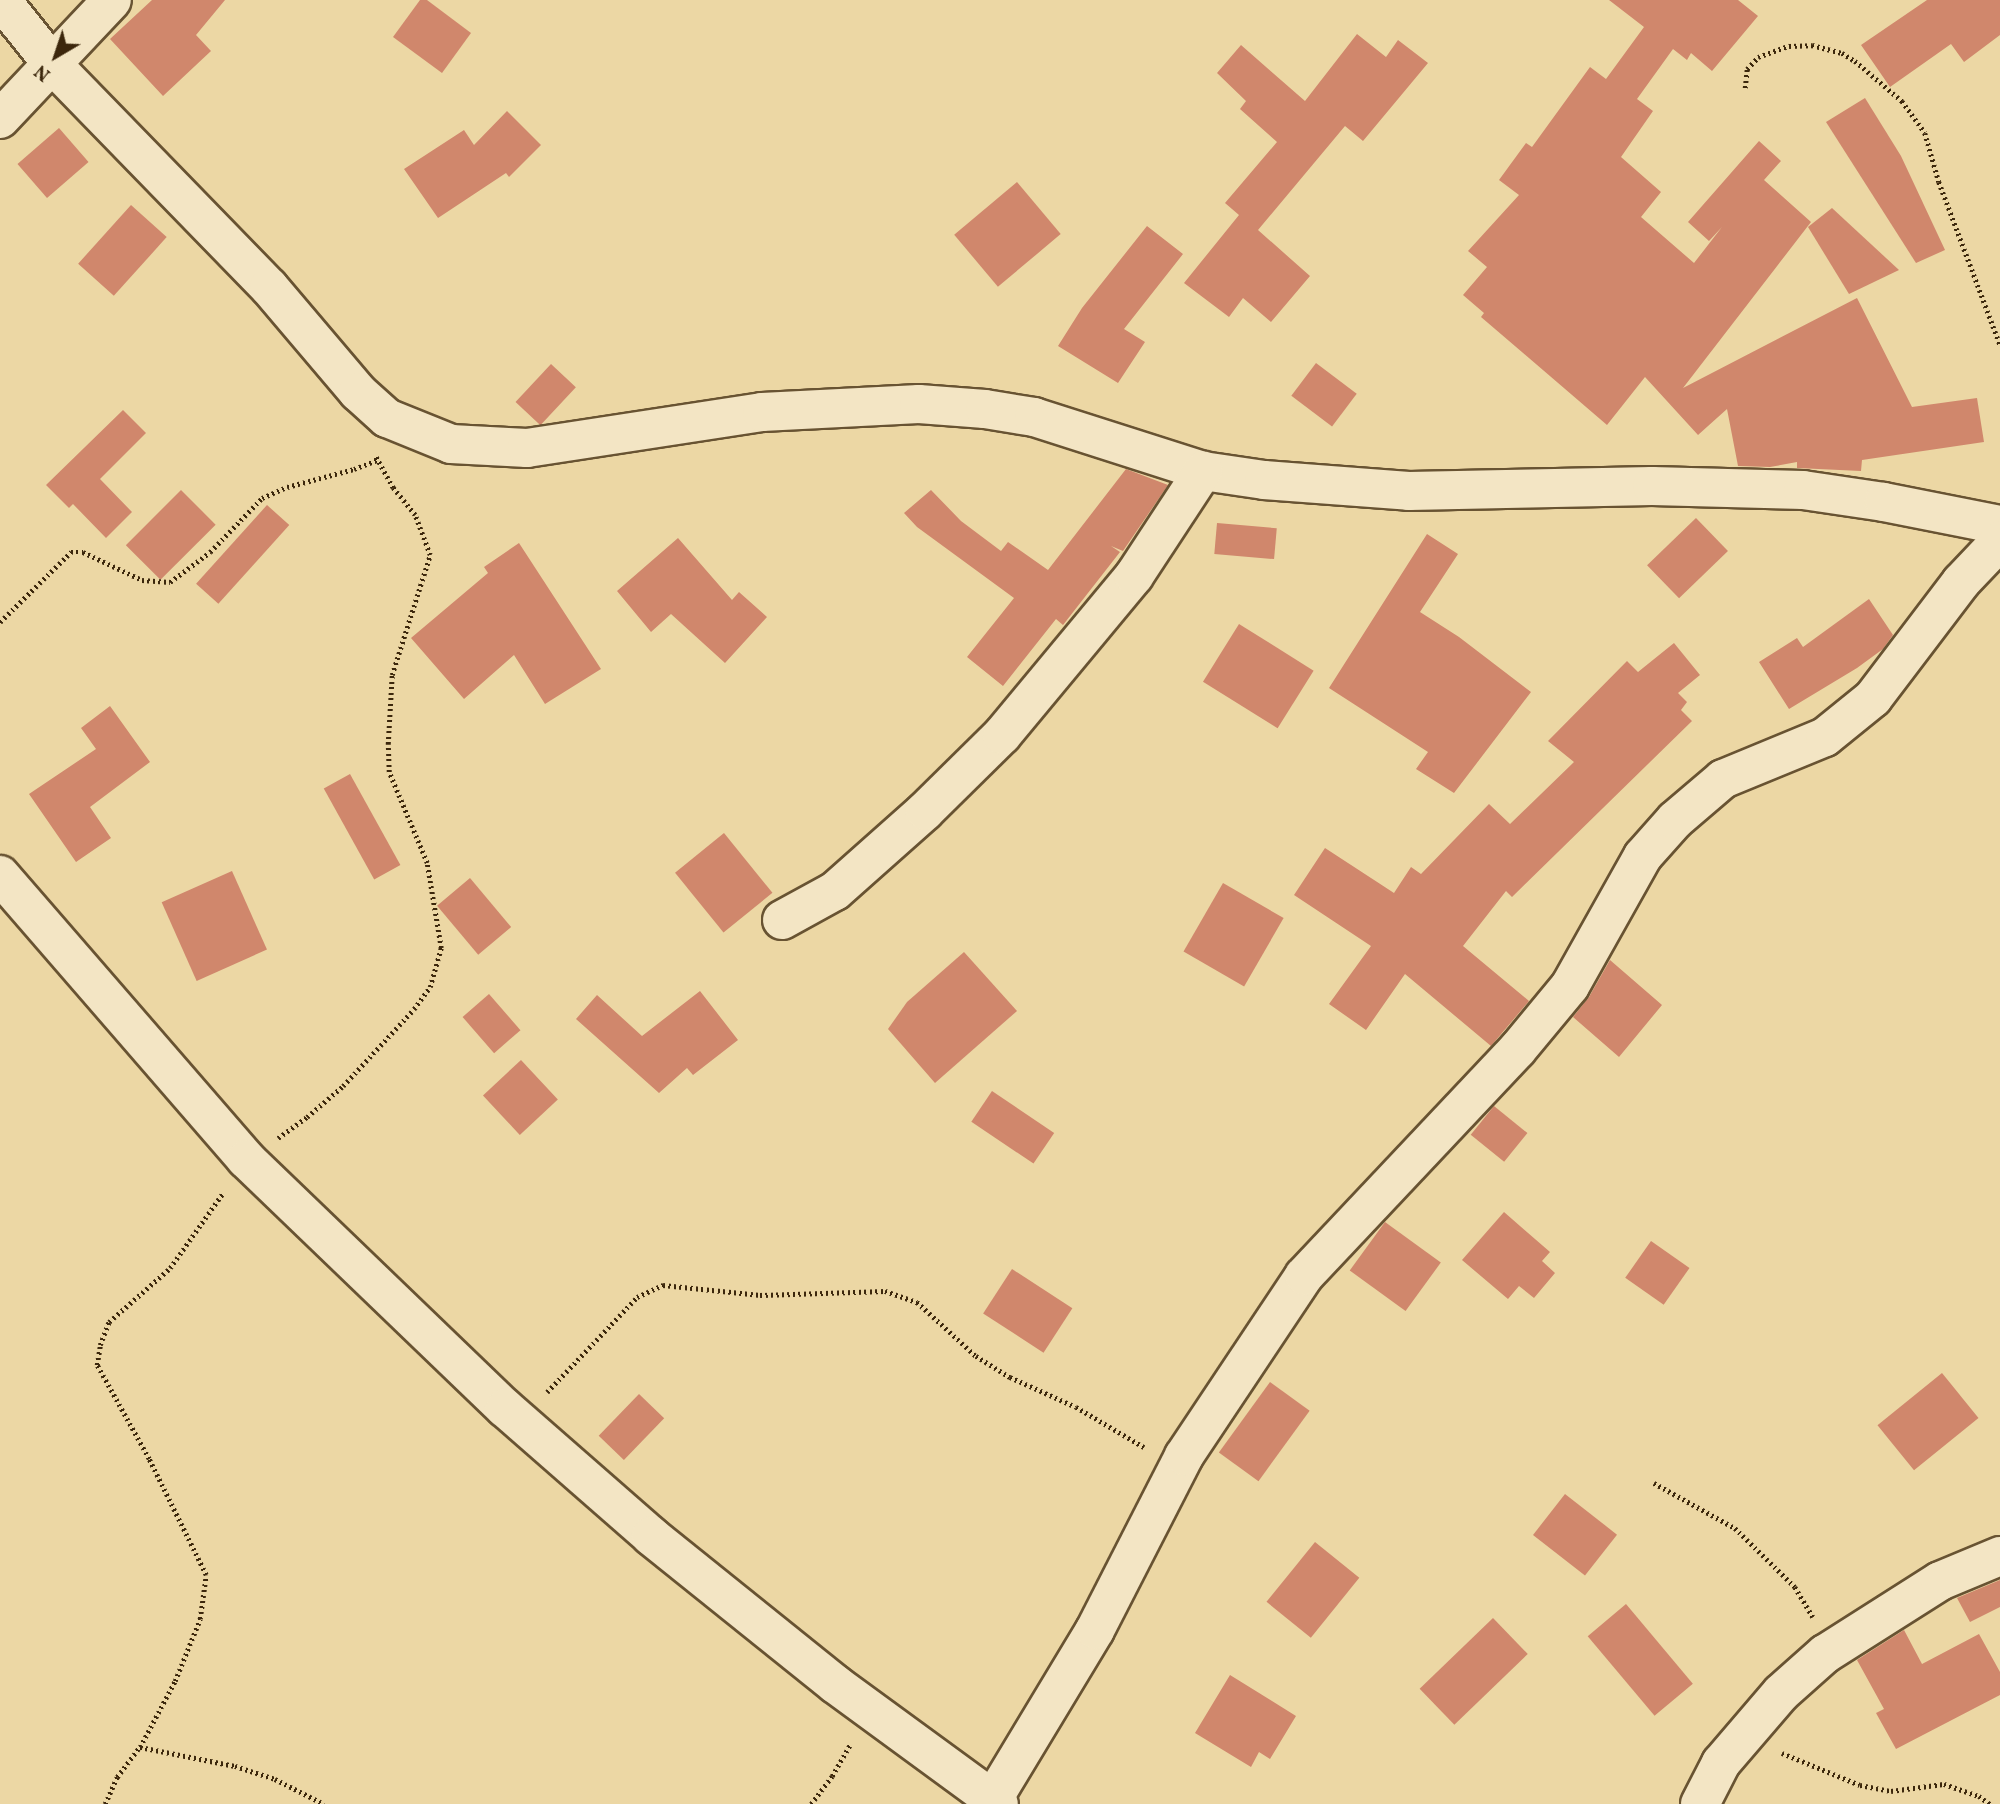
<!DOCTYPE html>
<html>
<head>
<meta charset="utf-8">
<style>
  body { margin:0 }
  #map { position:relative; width:2000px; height:1804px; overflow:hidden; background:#ecd7a4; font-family:Vollkorn,serif }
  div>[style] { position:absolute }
  .building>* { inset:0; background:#d0876c; transform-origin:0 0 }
  .path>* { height:4.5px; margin-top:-2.25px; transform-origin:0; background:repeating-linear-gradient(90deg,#3c270c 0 2px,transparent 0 5.5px) }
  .roads { filter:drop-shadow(2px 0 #685332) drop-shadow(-2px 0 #685332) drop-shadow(0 2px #685332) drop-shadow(0 -2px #685332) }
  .minor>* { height:38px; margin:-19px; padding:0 19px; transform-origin:19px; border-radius:19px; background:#f3e5c4 }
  span { translate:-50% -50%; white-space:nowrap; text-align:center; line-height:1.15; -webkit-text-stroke:6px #f3e5c4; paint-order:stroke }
  .north { position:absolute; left:21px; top:21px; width:70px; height:70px; -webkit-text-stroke:5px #f3e5c4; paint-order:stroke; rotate:219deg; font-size:19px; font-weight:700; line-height:28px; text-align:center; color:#3c270c }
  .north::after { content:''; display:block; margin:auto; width:24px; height:32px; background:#3c270c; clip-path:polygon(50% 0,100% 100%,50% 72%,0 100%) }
</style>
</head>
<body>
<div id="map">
  <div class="building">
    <div style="clip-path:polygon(152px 0,225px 0,196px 35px,211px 51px,163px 96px,110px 39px)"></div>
    <div style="clip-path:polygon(420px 0,427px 0,471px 33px,442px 73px,393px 37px)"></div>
    <div style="clip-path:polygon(1609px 0,1738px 0,1758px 16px,1712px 71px,1691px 53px,1687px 60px,1673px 49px,1637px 99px,1653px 111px,1621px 157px,1661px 192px,1641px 217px,1694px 263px,1722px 227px,1709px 241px,1688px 222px,1759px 141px,1781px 161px,1764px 180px,1811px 222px,1683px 388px,1857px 298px,1912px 407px,1977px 398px,1984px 442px,1862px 460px,1861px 471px,1797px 468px,1797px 462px,1770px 467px,1738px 466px,1727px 409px,1698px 435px,1645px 377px,1607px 425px,1481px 317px,1484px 313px,1463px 295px,1487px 267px,1468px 251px,1519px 195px,1499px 180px,1526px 143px,1532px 147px,1590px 67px,1606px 79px,1644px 27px)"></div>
    <div style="clip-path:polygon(1927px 0,2000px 0,2000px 35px,1964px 62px,1951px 44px,1890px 87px,1861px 45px)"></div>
    <div style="clip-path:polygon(1357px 34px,1386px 57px,1398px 40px,1428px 63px,1363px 141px,1345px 126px,1258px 230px,1310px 276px,1271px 322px,1243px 298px,1229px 317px,1184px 283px,1239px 215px,1225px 203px,1277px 142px,1240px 109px,1246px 101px,1217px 73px,1241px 45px,1305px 101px)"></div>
    <div style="clip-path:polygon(1865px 98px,1901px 156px,1945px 250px,1916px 263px,1826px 122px)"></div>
    <div style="clip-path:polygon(507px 111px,541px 145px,509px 177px,506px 173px,438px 218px,404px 169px,464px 130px,474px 145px)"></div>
    <div style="left:59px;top:128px;width:45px;height:55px;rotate:49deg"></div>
    <div style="left:1017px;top:182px;width:68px;height:82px;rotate:50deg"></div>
    <div style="left:131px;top:205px;width:48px;height:79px;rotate:42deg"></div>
    <div style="clip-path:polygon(1832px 208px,1899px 270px,1849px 294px,1808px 227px)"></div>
    <div style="clip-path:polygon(1147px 226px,1183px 254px,1124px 329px,1145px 342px,1118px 383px,1058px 346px,1082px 308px)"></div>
    <div style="left:1316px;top:363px;width:51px;height:41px;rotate:37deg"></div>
    <div style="left:551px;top:364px;width:34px;height:52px;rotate:43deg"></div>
    <div style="clip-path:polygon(123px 410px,146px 433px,100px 479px,132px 512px,106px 538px,73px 504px,69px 508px,46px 485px)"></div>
    <div style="clip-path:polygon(1126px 469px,1168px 485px,1123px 551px,1111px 546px,1120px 552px,1063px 625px,1056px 619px,1003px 686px,967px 657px,1014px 598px,917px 527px,904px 513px,931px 490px,961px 521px,1001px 551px,1008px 542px,1048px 570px)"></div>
    <div style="left:181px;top:490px;width:49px;height:78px;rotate:45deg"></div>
    <div style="left:267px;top:505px;width:30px;height:106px;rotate:42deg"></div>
    <div style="left:1696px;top:518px;width:46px;height:68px;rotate:46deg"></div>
    <div style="left:1217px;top:523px;width:60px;height:31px;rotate:5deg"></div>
    <div style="clip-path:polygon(1427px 534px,1458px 554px,1420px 612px,1459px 637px,1531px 692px,1454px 793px,1416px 769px,1428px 752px,1329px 688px)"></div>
    <div style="clip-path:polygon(678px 538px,732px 600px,739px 592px,767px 617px,725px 663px,671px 614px,651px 632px,617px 591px)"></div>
    <div style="clip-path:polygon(519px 543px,601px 669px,545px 704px,514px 655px,464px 699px,411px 638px,488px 573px,484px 567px)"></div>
    <div style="clip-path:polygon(1869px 599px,1893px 635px,1883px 649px,1857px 668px,1789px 709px,1759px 662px,1797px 638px,1803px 647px)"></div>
    <div style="left:1239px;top:624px;width:88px;height:68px;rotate:32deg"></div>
    <div style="clip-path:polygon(1674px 643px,1700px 675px,1678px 693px,1687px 702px,1681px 710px,1692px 721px,1512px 897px,1506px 891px,1463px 946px,1529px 1001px,1491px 1046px,1405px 974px,1366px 1030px,1329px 1004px,1371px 946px,1294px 895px,1325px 848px,1394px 893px,1411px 867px,1421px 874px,1489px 804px,1510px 824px,1574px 762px,1548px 741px,1627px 661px,1638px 672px)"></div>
    <div style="clip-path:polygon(110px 706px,150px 762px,90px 807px,111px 838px,76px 862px,29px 794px,96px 749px,81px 728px)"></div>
    <div style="left:350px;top:774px;width:104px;height:30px;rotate:61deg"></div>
    <div style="left:724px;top:833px;width:77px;height:63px;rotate:51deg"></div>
    <div style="left:232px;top:871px;width:86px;height:77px;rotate:66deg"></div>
    <div style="left:470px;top:878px;width:64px;height:43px;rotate:50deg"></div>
    <div style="left:1223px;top:883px;width:70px;height:79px;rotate:30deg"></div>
    <div style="clip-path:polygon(964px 952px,1017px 1011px,935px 1083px,888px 1029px,907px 1002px)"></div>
    <div style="clip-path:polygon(1610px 960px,1662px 1005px,1619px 1057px,1573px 1017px,1589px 997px)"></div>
    <div style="clip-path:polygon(700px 991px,738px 1040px,693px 1075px,687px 1068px,659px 1093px,576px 1019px,597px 995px,642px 1036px)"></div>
    <div style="left:489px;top:994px;width:48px;height:35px;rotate:49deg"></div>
    <div style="left:521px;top:1060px;width:54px;height:52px;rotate:47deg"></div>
    <div style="left:992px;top:1091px;width:75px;height:37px;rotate:34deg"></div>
    <div style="left:1494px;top:1106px;width:43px;height:37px;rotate:39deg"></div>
    <div style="clip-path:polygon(1504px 1212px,1550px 1252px,1542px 1261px,1555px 1273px,1534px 1298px,1519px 1286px,1508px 1299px,1462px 1260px)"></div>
    <div style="left:1385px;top:1222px;width:69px;height:60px;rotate:36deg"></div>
    <div style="left:1651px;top:1241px;width:47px;height:45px;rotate:35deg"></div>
    <div style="left:1012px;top:1269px;width:72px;height:53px;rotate:33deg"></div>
    <div style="left:1942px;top:1373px;width:58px;height:83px;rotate:51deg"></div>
    <div style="left:1270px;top:1382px;width:49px;height:87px;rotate:36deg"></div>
    <div style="left:639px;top:1394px;width:35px;height:58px;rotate:44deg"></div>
    <div style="left:1565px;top:1494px;width:66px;height:52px;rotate:38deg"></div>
    <div style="left:1315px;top:1542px;width:57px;height:77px;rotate:39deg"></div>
    <div style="clip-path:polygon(2000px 1580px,2000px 1607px,1970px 1622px,1957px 1598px)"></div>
    <div style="left:1626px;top:1604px;width:104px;height:50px;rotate:50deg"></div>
    <div style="left:1493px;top:1618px;width:50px;height:102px;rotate:46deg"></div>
    <div style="clip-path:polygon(1904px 1630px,1922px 1664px,1979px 1634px,2000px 1672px,2000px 1695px,1896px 1749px,1876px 1713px,1884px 1709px,1857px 1660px)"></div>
    <div style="clip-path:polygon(1230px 1675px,1296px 1716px,1270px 1759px,1259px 1752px,1251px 1767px,1195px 1733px)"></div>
  </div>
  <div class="path">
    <div style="left:1745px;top:88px;width:19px;rotate:-84deg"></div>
    <div style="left:1747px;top:69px;width:16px;rotate:-47deg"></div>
    <div style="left:1758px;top:57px;width:33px;rotate:-20deg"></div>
    <div style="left:1789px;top:46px;width:23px;rotate:-2deg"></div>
    <div style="left:1812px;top:45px;width:31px;rotate:15deg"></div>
    <div style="left:1842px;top:53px;width:15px;rotate:32deg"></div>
    <div style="left:1855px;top:61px;width:62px;rotate:40.4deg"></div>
    <div style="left:1902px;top:101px;width:39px;rotate:54deg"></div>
    <div style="left:1925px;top:133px;width:51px;rotate:74.1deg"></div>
    <div style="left:1939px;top:182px;width:173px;rotate:69.4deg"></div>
    <div style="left:0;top:622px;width:100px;rotate:-44.6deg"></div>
    <div style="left:71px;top:552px;width:12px"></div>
    <div style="left:83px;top:552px;width:65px;rotate:25.4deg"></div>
    <div style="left:142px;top:580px;width:28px;rotate:4deg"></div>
    <div style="left:170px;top:582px;width:50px;rotate:-36.9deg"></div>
    <div style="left:210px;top:552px;width:75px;rotate:-46.1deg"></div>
    <div style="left:262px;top:498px;width:27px;rotate:-24deg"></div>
    <div style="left:287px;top:487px;width:69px;rotate:-15deg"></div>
    <div style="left:354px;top:469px;width:25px;rotate:-21deg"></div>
    <div style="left:278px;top:1138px;width:36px;rotate:-36deg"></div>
    <div style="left:307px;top:1117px;width:48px;rotate:-40.7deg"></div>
    <div style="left:343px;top:1086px;width:105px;rotate:-47.3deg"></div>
    <div style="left:414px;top:1009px;width:27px;rotate:-54deg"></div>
    <div style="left:430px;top:987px;width:41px;rotate:-74.2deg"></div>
    <div style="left:441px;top:948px;width:86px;rotate:-99.4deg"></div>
    <div style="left:427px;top:863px;width:99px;rotate:-112.7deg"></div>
    <div style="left:389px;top:772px;width:28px;rotate:-92deg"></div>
    <div style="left:388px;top:744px;width:69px;rotate:-86.7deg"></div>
    <div style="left:392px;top:675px;width:126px;rotate:-72.4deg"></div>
    <div style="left:430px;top:555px;width:43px;rotate:-110.6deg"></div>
    <div style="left:415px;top:515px;width:35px;rotate:-129deg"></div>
    <div style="left:393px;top:488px;width:37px;rotate:-119deg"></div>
    <div style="left:547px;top:1392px;width:131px;rotate:-46.5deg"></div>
    <div style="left:637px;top:1297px;width:29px;rotate:-25deg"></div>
    <div style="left:663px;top:1285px;width:98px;rotate:5.9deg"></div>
    <div style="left:760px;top:1295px;width:125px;rotate:-1.8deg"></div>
    <div style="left:885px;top:1291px;width:34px;rotate:19deg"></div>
    <div style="left:917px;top:1302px;width:80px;rotate:42.5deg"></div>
    <div style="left:976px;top:1356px;width:40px;rotate:32deg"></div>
    <div style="left:1010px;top:1377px;width:72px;rotate:24.4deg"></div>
    <div style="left:1076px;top:1407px;width:79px;rotate:30.5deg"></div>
    <div style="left:1654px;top:1483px;width:93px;rotate:29.1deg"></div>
    <div style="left:1735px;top:1528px;width:84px;rotate:44.5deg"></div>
    <div style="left:1795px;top:1587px;width:35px;rotate:59deg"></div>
    <div style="left:140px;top:1747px;width:97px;rotate:11.3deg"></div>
    <div style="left:235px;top:1766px;width:42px;rotate:18deg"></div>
    <div style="left:275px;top:1779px;width:55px;rotate:27deg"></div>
    <div style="left:1782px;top:1753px;width:84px;rotate:22.3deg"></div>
    <div style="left:1860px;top:1785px;width:32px;rotate:11deg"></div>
    <div style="left:1891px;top:1791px;width:53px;rotate:-7.5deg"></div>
    <div style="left:1944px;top:1784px;width:37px;rotate:19deg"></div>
    <div style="left:1979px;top:1796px;width:14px;rotate:36deg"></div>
    <div style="left:105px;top:1804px;width:30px;rotate:-66deg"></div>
    <div style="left:117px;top:1777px;width:38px;rotate:-53deg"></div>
    <div style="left:140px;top:1747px;width:75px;rotate:-62.1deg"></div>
    <div style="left:175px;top:1681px;width:67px;rotate:-68deg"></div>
    <div style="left:200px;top:1619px;width:44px;rotate:-82.2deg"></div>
    <div style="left:206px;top:1575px;width:129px;rotate:-116.2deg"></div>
    <div style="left:149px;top:1459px;width:107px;rotate:-119deg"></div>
    <div style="left:97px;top:1365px;width:20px;rotate:-81deg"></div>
    <div style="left:100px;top:1345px;width:25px;rotate:-69deg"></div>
    <div style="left:109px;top:1322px;width:81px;rotate:-41.5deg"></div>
    <div style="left:170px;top:1268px;width:92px;rotate:-54.8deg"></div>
    <div style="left:811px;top:1804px;width:35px;rotate:-53deg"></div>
    <div style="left:832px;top:1776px;width:38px;rotate:-60deg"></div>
  </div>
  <div class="roads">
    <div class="minor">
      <div style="left:1px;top:0;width:83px;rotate:51.3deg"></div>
      <div style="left:53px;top:65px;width:310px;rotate:45.8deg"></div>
      <div style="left:269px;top:287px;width:138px;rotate:49.7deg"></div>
      <div style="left:358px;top:392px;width:39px;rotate:42deg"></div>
      <div style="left:387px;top:418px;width:69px;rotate:22.1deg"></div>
      <div style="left:451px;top:444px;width:76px;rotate:3deg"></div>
      <div style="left:527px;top:448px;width:238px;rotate:-8.7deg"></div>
      <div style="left:762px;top:412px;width:157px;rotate:-2.9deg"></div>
      <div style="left:919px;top:404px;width:66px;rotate:4.3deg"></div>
      <div style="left:985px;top:409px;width:50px;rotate:9.3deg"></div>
      <div style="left:1034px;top:417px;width:177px;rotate:17.7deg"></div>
      <div style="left:1203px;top:471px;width:62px;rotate:8.4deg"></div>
      <div style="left:1264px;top:480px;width:145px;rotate:4.3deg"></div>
      <div style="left:1409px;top:491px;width:243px;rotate:-1.2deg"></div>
      <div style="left:1652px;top:486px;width:151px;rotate:1.5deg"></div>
      <div style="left:1803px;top:490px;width:82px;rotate:8.4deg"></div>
      <div style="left:1884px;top:502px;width:118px;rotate:11.2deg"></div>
      <div style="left:0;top:119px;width:163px;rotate:-46.7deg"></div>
      <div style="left:0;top:875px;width:376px;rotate:49.1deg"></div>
      <div style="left:246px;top:1159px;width:359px;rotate:43.9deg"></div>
      <div style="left:505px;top:1408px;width:194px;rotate:41.2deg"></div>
      <div style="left:651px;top:1536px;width:236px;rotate:38.8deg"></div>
      <div style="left:835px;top:1684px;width:203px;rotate:36.2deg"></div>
      <div style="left:782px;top:920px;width:60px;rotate:-28.7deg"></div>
      <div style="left:835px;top:891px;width:120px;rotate:-41.6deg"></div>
      <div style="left:925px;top:811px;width:108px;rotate:-44.6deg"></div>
      <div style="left:1002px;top:735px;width:207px;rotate:-50.3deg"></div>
      <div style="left:1134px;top:576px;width:126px;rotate:-56.7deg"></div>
      <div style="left:993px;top:1799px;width:197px;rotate:-58.9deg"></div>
      <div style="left:1095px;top:1630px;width:195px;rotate:-62.9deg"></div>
      <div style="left:1184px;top:1456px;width:216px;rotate:-56.3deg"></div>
      <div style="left:1304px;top:1276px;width:311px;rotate:-46.7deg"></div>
      <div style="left:1517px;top:1050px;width:83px;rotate:-50.4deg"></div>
      <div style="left:1570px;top:986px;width:149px;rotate:-60.7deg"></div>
      <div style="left:1643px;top:856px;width:48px;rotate:-48.4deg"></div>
      <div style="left:1675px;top:820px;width:63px;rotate:-40.5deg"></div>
      <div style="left:1723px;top:779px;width:110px;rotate:-22.4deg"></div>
      <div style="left:1825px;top:737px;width:62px;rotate:-39.1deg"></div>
      <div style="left:1873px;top:698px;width:146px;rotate:-52.8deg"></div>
      <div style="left:1961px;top:582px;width:57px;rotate:-46.4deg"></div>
      <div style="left:1700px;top:1804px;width:46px;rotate:-62.9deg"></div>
      <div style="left:1721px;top:1763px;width:92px;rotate:-49.4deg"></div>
      <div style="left:1781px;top:1693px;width:59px;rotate:-41.6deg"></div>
      <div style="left:1825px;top:1654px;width:136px;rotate:-32.4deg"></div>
      <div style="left:1940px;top:1581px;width:65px;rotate:-22.6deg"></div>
    </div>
  </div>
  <div class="north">N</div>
</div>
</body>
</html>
